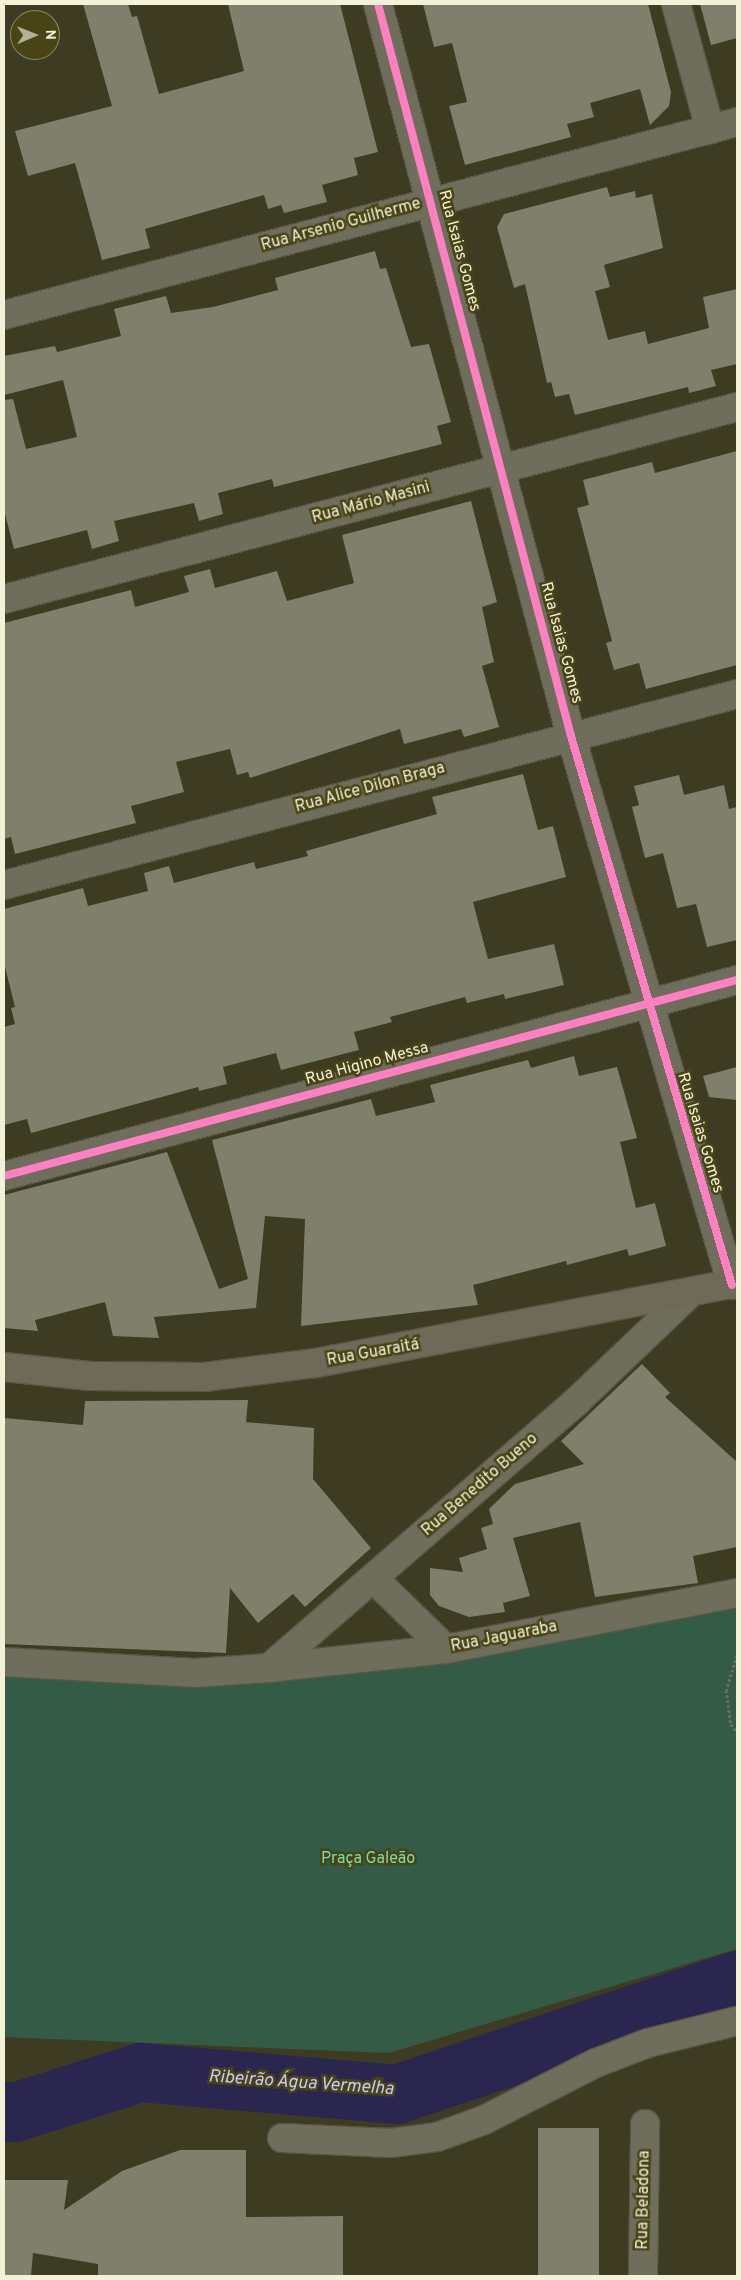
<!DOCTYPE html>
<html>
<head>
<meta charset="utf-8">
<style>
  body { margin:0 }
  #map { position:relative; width:741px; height:2280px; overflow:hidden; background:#3d3b22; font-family:Overpass,sans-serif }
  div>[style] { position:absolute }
  .green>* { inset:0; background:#335b45 }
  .river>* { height:59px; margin:-29.5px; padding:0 29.5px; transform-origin:29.5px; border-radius:29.5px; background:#2a2650 }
  .building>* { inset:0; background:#7e806c; transform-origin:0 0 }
  .path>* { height:3px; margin-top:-1.5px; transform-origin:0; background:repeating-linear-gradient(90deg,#6f6d5c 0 2.5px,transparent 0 5px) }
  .roads { filter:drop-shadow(1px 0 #595744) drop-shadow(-1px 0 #595744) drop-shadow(0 1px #595744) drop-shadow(0 -1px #595744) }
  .street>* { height:28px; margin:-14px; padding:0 14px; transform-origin:14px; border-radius:14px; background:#6f6d5b }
  .secondary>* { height:28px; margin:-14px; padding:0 14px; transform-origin:14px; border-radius:14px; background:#6f6a58 }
  .cycleway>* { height:8px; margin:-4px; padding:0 4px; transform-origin:4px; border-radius:4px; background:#ff80c0 }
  span { translate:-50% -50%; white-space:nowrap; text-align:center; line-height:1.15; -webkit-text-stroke:5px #494416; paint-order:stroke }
  .street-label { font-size:16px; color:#f3f1d8 }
  .park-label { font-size:16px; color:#77ddb1 }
  .water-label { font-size:18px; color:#c8c9fb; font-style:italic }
  .frame { position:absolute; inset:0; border:5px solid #f3f1d8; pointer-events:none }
  .north { position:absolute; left:10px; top:10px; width:50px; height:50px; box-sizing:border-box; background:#494416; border:1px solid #8d8964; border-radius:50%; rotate:89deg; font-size:14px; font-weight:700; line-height:20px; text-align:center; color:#f3f1d8 }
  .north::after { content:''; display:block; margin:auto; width:18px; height:22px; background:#b3b198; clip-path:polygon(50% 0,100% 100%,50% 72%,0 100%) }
</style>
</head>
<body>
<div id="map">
  <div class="green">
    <div style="clip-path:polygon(737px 1604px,737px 1949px,389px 2053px,4px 2037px,4px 1671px,250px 1684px)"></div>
  </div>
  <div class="river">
    <div style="left:4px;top:2111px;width:10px;rotate:6deg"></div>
    <div style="left:14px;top:2112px;width:132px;rotate:-17.6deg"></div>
    <div style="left:140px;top:2072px;width:257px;rotate:4.9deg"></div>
    <div style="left:396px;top:2094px;width:360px;rotate:-18.5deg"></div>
  </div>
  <div class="building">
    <div style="clip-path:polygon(83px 4px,128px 4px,132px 17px,137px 16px,159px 94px,244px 71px,228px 4px,340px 4px,378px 152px,354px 158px,358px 175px,322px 185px,327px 202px,284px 213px,281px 205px,268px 209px,264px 195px,145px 229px,150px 248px,102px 260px,75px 163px,28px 176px,15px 131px,112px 106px)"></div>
    <div style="clip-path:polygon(423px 4px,648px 4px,671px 92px,669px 106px,650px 125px,640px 89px,590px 103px,594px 117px,567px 124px,571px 137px,465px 165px,449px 106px,467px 102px,452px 43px,434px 47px)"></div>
    <div style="clip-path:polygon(700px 4px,737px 4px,737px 38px,711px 45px)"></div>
    <div style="clip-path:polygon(607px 187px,610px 197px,635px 191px,636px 198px,652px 194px,663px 248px,604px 265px,610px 287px,595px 291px,608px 340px,645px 331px,648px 344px,709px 328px,703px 297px,737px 289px,737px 364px,711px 370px,716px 386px,689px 393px,688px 387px,575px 415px,569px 394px,555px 397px,551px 382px,547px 383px,525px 284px,514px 288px,497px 227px,504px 214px)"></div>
    <div style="clip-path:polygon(375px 251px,380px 269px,386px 268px,411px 347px,429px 344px,451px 422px,437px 426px,442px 444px,274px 487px,272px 479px,218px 493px,223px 514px,199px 521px,194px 503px,114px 521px,119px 541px,92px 549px,87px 530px,14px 549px,4px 510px,4px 400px,13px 399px,26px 449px,77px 437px,63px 380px,4px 395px,4px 356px,55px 346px,57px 352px,121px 336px,114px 309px,166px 296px,171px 313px,213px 307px,278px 290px,275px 278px)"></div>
    <div style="clip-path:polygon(737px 451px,737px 665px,646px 689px,639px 663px,614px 670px,606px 643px,612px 641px,577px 508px,589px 505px,583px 480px,652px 462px,655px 473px)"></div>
    <div style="clip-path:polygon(471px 501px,497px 602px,482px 607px,494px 662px,482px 666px,499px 727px,464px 737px,461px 729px,404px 744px,400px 729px,250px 778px,248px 772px,237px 775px,230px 749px,176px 762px,184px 792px,131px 806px,136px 823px,15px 854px,11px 837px,4px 839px,4px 623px,131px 590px,135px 607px,189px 592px,184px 576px,210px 569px,215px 588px,277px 571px,287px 601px,354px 583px,342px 535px)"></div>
    <div style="clip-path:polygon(523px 774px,538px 830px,553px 826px,566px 877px,473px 902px,488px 959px,554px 944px,564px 985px,505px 999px,504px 994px,467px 1003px,465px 997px,390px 1017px,392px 1022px,354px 1032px,359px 1050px,281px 1070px,276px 1053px,223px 1067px,227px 1084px,199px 1091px,198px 1087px,31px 1133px,27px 1119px,4px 1125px,4px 1027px,15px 1024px,11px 1008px,15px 1007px,4px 963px,4px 909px,83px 888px,88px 906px,148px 891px,144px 873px,169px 866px,174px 883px,254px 862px,256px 869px,308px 856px,306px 851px,437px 814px,432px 797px)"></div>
    <div style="clip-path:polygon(679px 775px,684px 795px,724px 785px,729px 809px,737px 807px,737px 940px,707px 947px,696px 904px,677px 908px,663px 853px,645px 858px,632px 807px,639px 805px,634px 786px)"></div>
    <div style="clip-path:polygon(574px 1056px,579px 1076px,617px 1067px,637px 1138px,620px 1142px,636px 1208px,655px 1203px,666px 1246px,629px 1256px,627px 1249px,567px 1265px,566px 1261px,473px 1285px,478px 1305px,301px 1326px,305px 1219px,265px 1216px,256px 1308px,154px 1317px,159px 1338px,113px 1336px,105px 1302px,35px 1320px,38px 1331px,4px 1328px,4px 1195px,167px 1152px,219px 1289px,248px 1279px,212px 1140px,371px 1099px,376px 1116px,435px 1102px,430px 1085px,528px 1060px,531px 1068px)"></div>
    <div style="clip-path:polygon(737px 1067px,737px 1100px,709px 1097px,703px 1076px)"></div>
    <div style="clip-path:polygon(642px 1364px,670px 1393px,665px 1397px,737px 1462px,737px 1547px,693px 1556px,698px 1583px,595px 1597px,580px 1522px,513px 1538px,530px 1596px,503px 1603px,505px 1612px,469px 1617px,439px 1606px,430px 1595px,430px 1568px,463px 1572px,459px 1558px,487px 1549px,481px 1528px,493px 1524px,489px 1509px,515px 1484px,584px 1464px,561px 1441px)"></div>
    <div style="clip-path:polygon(248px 1400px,246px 1422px,314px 1428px,313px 1479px,371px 1548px,305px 1607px,293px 1594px,258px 1623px,230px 1588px,226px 1653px,4px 1644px,4px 1418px,83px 1425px,85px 1401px)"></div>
    <div style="left:599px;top:2128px;width:148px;height:61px;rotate:90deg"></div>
    <div style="clip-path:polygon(180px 2150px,246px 2150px,246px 2217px,343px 2216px,343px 2276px,98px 2276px,98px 2264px,33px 2253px,31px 2276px,4px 2276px,4px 2180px,68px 2180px,64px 2210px,122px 2171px)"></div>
  </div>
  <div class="path">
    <div style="left:737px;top:1655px;width:37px;rotate:107deg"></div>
    <div style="left:726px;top:1690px;width:34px;rotate:82deg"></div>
    <div style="left:731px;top:1724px;width:11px;rotate:56deg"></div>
  </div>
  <div class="roads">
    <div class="street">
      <div style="left:378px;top:4px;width:757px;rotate:75.23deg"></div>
      <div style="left:571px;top:736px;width:572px;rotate:73.66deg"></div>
      <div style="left:676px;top:4px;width:130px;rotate:74.8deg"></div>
      <div style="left:4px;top:315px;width:758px;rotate:-14.75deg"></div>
      <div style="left:4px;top:599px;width:758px;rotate:-14.68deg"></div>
      <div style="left:4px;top:885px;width:757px;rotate:-14.6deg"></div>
      <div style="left:4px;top:1176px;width:759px;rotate:-14.97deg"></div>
      <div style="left:374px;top:1579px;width:100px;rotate:44.2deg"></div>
      <div style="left:4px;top:1662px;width:191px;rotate:3.3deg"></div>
      <div style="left:195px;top:1673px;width:74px;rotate:-3.9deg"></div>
      <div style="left:269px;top:1668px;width:178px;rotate:-6.1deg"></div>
      <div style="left:446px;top:1649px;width:296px;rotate:-10.9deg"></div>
      <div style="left:269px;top:1668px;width:408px;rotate:-40.9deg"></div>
      <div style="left:577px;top:1401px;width:152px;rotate:-43.7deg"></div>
      <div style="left:282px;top:2138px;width:109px;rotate:2.6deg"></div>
      <div style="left:391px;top:2143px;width:46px;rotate:-7.4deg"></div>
      <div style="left:437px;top:2137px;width:50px;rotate:-19.9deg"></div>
      <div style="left:484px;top:2120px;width:126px;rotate:-27deg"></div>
      <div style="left:596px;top:2063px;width:56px;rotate:-21deg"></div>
      <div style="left:648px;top:2043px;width:92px;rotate:-13.9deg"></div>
      <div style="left:643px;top:2276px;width:152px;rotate:-89.2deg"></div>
    </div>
    <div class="secondary">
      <div style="left:4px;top:1367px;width:86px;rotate:6deg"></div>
      <div style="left:90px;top:1376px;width:115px;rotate:0.5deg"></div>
      <div style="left:205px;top:1377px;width:112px;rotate:-7.2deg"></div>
      <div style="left:316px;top:1363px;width:429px;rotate:-10.8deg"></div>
    </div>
  </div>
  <div class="cycleway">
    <div style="left:378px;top:4px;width:757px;rotate:75.23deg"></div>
    <div style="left:571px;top:736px;width:572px;rotate:73.66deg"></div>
    <div style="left:4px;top:1176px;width:759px;rotate:-14.97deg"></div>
  </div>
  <div class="street-label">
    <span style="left:341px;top:225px;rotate:-15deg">Rua Arsenio Guilherme</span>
    <span style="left:459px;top:251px;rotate:75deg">Rua Isaias Gomes</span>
    <span style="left:371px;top:503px;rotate:-15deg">Rua Mário Masini</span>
    <span style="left:561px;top:643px;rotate:75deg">Rua Isaias Gomes</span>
    <span style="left:370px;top:788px;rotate:-15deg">Rua Alice Dilon Braga</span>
    <span style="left:367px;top:1064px;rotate:-15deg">Rua Higino Messa</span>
    <span style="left:700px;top:1133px;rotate:73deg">Rua Isaias Gomes</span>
    <span style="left:373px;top:1353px;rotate:-10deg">Rua Guaraitá</span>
    <span style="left:480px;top:1485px;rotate:-41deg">Rua Benedito Bueno</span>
    <span style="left:504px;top:1637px;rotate:-11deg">Rua Jaguaraba</span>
    <span style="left:644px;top:2200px;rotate:-89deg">Rua Beladona</span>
  </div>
  <div class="park-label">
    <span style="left:368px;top:1859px">Praça Galeão</span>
  </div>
  <div class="water-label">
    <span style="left:301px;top:2084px;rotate:4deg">Ribeirão Água Vermelha</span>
  </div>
  <div class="frame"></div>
  <div class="north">N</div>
</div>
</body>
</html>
